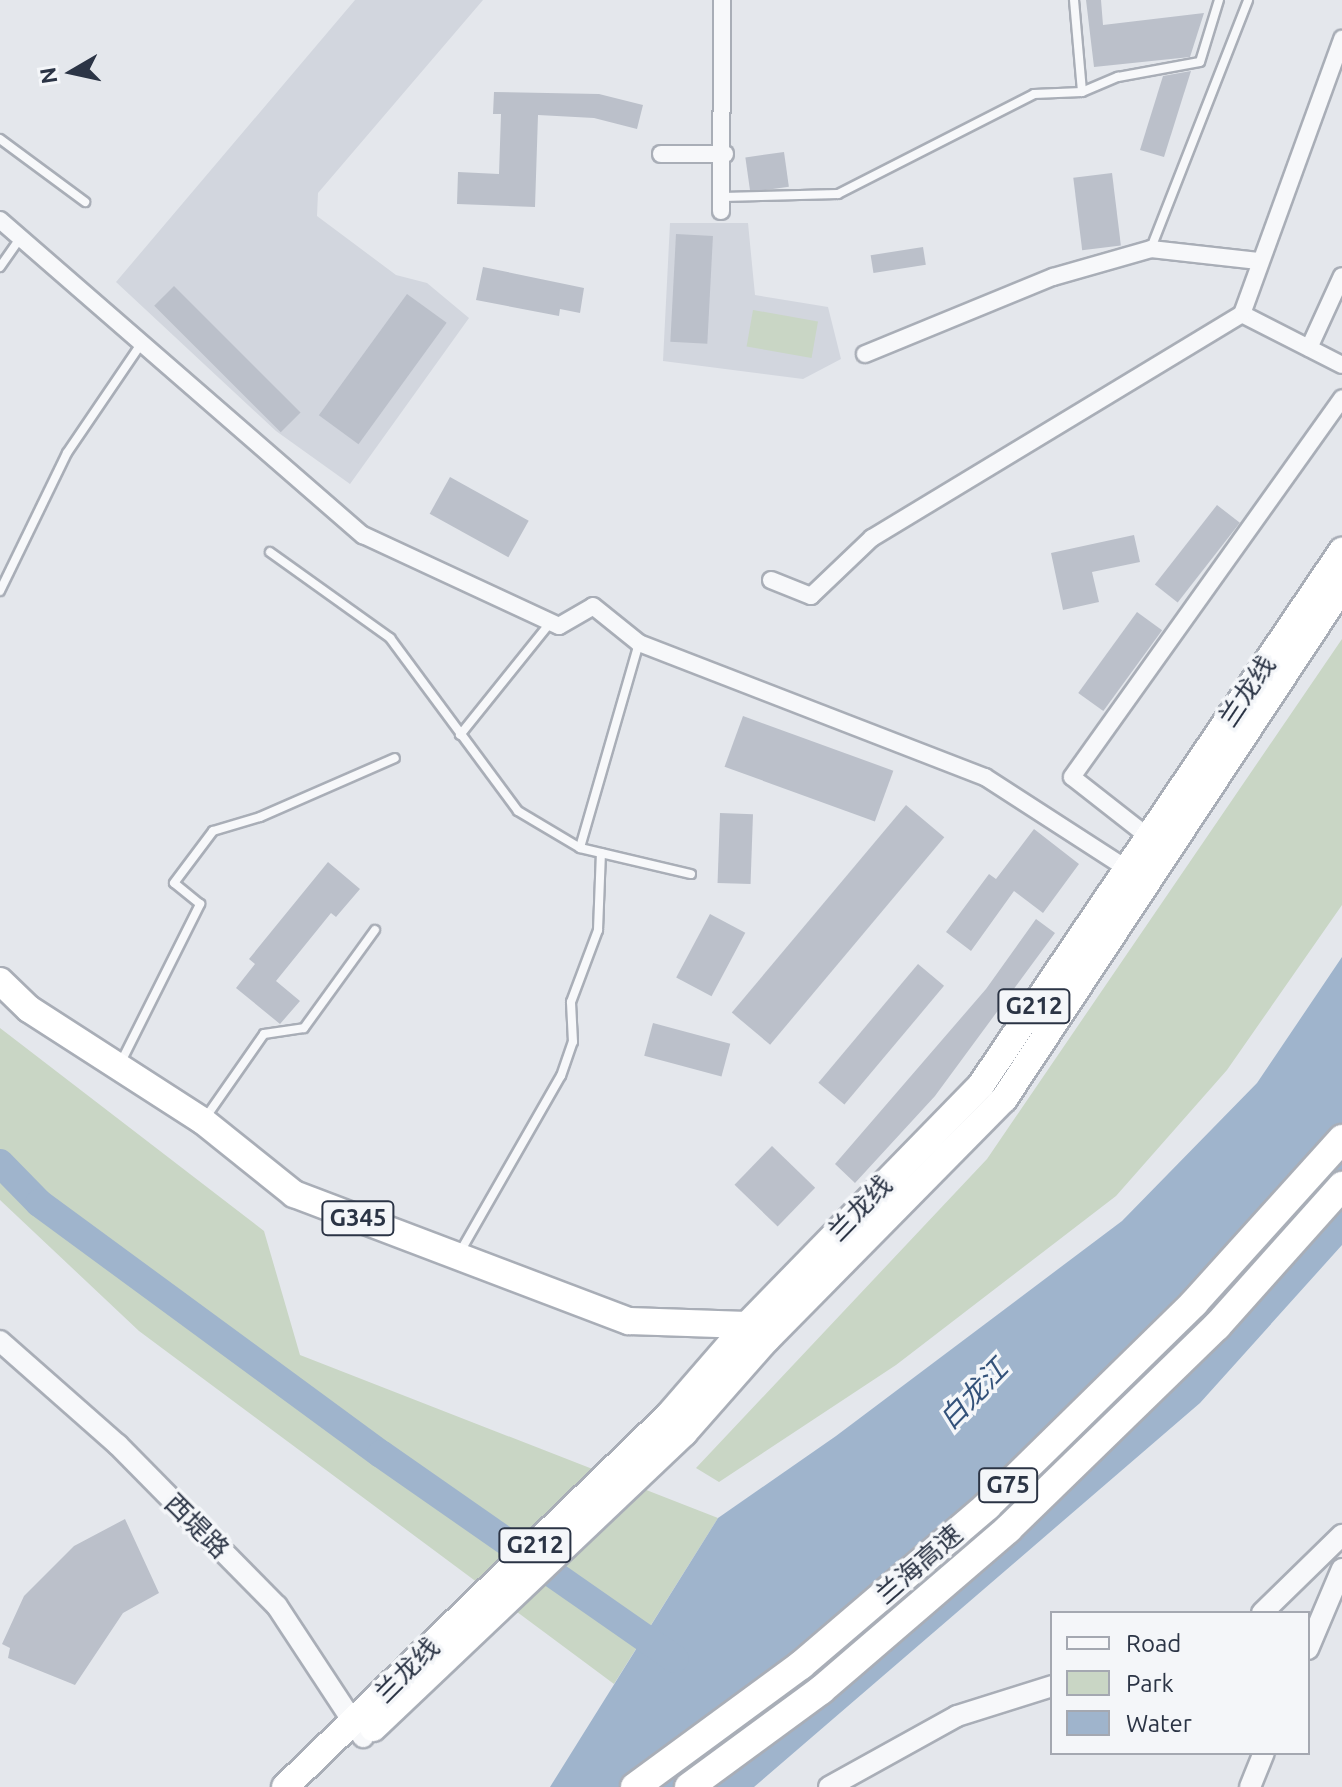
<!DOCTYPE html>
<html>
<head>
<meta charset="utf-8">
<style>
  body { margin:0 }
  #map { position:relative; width:1342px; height:1787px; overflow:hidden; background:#e4e7ec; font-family:Ubuntu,"Noto Sans SC",sans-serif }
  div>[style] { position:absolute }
  .built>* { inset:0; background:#d2d6de }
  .green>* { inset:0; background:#c9d6c5; transform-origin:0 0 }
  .water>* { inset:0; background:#9fb4cc }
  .river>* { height:28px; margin:-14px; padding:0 14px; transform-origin:14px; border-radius:14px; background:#9fb4cc }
  .building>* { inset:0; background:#bbc0ca; transform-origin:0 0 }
  .roads { filter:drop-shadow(2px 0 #a9aeb7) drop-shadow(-2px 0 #a9aeb7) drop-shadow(0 2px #a9aeb7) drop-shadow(0 -2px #a9aeb7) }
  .service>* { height:8px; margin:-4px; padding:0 4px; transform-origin:4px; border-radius:4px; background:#f7f8fa }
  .minor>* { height:16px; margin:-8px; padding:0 8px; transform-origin:8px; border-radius:8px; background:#f7f8fa }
  .tertiary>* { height:20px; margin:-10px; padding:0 10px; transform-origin:10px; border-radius:10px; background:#f7f8fa }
  .trunk>* { height:26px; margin:-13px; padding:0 13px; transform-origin:13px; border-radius:13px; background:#fff }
  .motorway>* { height:28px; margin:-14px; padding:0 14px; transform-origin:14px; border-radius:14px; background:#fff }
  span { translate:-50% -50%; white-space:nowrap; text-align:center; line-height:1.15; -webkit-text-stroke:7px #f4f6f9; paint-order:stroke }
  .shield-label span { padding:2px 6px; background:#f4f6f9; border:2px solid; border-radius:6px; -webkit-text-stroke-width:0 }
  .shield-label { font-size:24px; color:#2b3445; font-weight:700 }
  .street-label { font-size:26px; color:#2b3445 }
  .water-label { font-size:28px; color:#34527a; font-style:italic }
  .legend { position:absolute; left:1050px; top:1611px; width:260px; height:144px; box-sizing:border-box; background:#f4f6f9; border:2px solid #a4a8b1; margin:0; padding:10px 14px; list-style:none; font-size:24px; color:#2b3445 }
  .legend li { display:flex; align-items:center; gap:16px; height:40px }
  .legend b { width:40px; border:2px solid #a4a8b1 }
  .north { position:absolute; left:32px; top:32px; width:80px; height:80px; -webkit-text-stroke:6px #f4f6f9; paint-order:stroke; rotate:261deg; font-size:22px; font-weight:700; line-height:32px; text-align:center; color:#2b3445 }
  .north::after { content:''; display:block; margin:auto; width:28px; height:36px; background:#2b3445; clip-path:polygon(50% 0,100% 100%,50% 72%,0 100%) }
</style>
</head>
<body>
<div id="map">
  <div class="built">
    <div style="clip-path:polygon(355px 0,483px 0,318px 193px,317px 216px,396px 275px,427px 283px,469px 318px,350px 484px,276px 431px,116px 282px)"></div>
    <div style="clip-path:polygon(670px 223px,748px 223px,755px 295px,828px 307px,841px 359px,803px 379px,663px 361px)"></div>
  </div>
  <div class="green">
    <div style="left:753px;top:310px;width:66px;height:37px;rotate:10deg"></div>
    <div style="clip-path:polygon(1342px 639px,1342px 905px,1227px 1070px,1116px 1196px,896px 1365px,719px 1482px,696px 1468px,987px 1159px)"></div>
    <div style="clip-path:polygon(0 1028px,264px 1231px,300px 1355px,718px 1518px,614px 1684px,139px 1331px,0 1200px)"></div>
  </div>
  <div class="water">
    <div style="clip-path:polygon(1342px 957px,1342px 1245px,1200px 1403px,754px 1787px,550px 1787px,718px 1518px,836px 1436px,1122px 1221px,1257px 1083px)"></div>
  </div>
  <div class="river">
    <div style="left:0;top:1163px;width:56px;rotate:45.7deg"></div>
    <div style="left:39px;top:1203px;width:424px;rotate:36.3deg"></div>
    <div style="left:381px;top:1454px;width:358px;rotate:34.9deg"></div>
  </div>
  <div class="building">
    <div style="clip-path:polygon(1086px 0,1101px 0,1103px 25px,1204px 13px,1190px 57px,1094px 67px)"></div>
    <div style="clip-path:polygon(1191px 71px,1164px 157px,1140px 150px,1163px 76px)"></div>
    <div style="clip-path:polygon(494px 92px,599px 94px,643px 105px,637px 129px,594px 118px,538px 115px,535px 207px,457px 204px,458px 172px,499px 174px,501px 114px,493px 114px)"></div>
    <div style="left:784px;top:152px;width:35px;height:39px;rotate:82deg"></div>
    <div style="left:1112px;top:173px;width:73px;height:39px;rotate:83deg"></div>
    <div style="left:676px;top:234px;width:37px;height:108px;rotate:3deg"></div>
    <div style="left:923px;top:247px;width:18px;height:53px;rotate:81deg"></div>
    <div style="clip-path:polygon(483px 267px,584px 288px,580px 313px,560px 309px,559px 316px,476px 300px)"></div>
    <div style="left:174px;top:286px;width:179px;height:28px;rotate:45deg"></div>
    <div style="left:407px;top:294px;width:49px;height:150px;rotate:36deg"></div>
    <div style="left:450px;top:477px;width:90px;height:42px;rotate:29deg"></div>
    <div style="left:1217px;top:505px;width:29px;height:101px;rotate:38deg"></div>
    <div style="clip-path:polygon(1134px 535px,1140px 562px,1092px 572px,1099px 602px,1063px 610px,1051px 553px)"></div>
    <div style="left:1137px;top:612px;width:31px;height:100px;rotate:36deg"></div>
    <div style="left:743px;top:716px;width:160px;height:54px;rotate:20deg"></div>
    <div style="left:906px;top:805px;width:50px;height:271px;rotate:40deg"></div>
    <div style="left:720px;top:813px;width:33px;height:70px;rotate:2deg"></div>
    <div style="clip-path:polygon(1034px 829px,1079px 864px,1043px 913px,1014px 891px,971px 951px,946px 932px,989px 874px,996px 879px)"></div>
    <div style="clip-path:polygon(328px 862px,360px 889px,336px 917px,331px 913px,276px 981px,300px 1001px,280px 1024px,236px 988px,255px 964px,249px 959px)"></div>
    <div style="left:710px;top:914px;width:40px;height:72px;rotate:28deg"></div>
    <div style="clip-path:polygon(1036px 919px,1055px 933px,935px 1096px,855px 1183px,835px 1164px,986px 989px)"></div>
    <div style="left:918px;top:964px;width:34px;height:155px;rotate:40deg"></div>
    <div style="left:653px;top:1023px;width:80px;height:34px;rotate:15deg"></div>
    <div style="left:772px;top:1146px;width:60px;height:54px;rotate:44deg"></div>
    <div style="clip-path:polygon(125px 1519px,159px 1593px,123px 1613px,75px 1685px,8px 1658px,10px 1648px,2px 1644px,24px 1596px,74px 1546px)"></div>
  </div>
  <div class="roads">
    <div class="service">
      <div style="left:1074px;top:0;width:92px;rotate:85deg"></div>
      <div style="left:0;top:139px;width:106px;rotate:36.5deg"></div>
      <div style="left:723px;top:197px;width:115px;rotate:-1.5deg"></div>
      <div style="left:838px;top:194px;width:220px;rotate:-27deg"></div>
      <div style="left:1034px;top:94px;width:48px;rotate:-2.4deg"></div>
      <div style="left:1082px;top:92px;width:39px;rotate:-23deg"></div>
      <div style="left:1118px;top:77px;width:83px;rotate:-10.4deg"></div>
      <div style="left:1200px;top:62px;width:65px;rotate:-73deg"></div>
      <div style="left:1151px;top:248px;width:266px;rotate:-68.6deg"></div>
      <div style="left:0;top:267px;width:39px;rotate:-55deg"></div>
      <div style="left:270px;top:552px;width:148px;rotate:35.6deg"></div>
      <div style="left:390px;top:638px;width:215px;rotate:53.5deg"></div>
      <div style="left:518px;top:811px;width:72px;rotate:30.8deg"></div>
      <div style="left:0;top:591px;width:153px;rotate:-64.1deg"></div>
      <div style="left:67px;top:453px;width:132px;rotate:-55.8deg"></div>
      <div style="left:639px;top:643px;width:213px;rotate:106.1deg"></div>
      <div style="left:580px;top:848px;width:114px;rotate:13.2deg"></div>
      <div style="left:460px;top:735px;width:144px;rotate:-51.2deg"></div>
      <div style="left:121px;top:1062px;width:177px;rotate:-63.4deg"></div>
      <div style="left:200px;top:904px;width:33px;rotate:-141deg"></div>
      <div style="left:174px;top:883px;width:65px;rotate:-53.1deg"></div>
      <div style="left:213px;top:831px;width:49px;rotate:-16.6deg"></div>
      <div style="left:260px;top:817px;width:147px;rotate:-23.6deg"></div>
      <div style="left:206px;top:1117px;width:101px;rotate:-55.1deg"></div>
      <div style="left:264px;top:1034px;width:40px;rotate:-8.5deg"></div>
      <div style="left:304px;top:1028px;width:121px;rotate:-54.1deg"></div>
      <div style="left:460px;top:1252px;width:203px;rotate:-60.2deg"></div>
      <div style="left:561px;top:1076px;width:36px;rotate:-71deg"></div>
      <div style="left:573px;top:1042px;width:40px;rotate:-92.9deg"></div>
      <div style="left:571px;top:1002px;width:77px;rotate:-69.4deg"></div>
      <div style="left:598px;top:930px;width:77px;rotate:-87.8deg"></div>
    </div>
    <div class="minor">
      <div style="left:661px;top:154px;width:64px"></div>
      <div style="left:721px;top:211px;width:211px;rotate:-89.7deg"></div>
      <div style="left:0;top:220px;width:481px;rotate:41deg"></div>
      <div style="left:363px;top:535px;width:216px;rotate:24.9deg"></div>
      <div style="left:559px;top:626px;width:39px;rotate:-30deg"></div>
      <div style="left:593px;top:606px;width:59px;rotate:38.8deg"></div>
      <div style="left:639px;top:643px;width:371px;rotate:21.2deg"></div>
      <div style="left:985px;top:777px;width:175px;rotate:32.9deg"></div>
      <div style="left:1242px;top:314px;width:112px;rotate:27deg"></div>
      <div style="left:1309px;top:348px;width:79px;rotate:-65.4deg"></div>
      <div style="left:865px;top:354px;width:203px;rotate:-22.3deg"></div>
      <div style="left:1053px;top:277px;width:102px;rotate:-15.9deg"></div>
      <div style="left:1151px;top:249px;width:108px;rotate:6.4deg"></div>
      <div style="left:771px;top:580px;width:43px;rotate:21.8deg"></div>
      <div style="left:811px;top:596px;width:84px;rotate:-43.6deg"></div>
      <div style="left:872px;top:538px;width:433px;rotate:-31.2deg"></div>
      <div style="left:1242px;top:314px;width:293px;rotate:-70deg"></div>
      <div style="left:1155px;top:842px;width:105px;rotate:-141.9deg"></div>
      <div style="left:1072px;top:777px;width:465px;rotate:-54.5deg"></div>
    </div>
    <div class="tertiary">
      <div style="left:0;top:1341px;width:157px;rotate:41.4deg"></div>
      <div style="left:118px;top:1445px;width:226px;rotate:45.4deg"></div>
      <div style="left:277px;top:1606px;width:157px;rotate:56.7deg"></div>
      <div style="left:1262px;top:1613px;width:112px;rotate:-44.3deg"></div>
      <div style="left:1308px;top:1649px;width:87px;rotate:-67deg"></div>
      <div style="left:829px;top:1787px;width:146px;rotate:-29deg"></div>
      <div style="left:957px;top:1716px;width:100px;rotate:-17.5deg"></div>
      <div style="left:1250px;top:1787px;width:37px;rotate:-68deg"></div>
    </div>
    <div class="trunk">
      <div style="left:0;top:981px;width:40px;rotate:44deg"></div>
      <div style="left:29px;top:1009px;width:207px;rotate:32.8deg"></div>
      <div style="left:203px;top:1121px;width:117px;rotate:38.7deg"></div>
      <div style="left:294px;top:1194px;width:358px;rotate:20.8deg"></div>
      <div style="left:629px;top:1321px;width:118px;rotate:1.9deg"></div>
      <div style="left:747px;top:1325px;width:12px;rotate:35deg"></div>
      <div style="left:373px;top:1728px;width:429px;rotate:-43.5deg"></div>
      <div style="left:684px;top:1433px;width:125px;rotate:-48.6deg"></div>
      <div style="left:767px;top:1339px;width:337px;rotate:-45.4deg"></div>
      <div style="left:1004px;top:1099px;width:614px;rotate:-56.57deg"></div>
      <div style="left:285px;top:1787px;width:535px;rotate:-44.09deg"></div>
      <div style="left:669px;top:1415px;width:119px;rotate:-49.1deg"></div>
      <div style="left:747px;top:1325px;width:335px;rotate:-45.7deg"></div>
      <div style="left:981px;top:1085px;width:645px;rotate:-55.94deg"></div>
    </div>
    <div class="motorway">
      <div style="left:635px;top:1787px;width:206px;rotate:-36.3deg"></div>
      <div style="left:801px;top:1665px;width:245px;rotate:-40.5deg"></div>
      <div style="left:987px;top:1506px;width:290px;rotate:-44.4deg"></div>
      <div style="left:1194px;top:1303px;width:221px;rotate:-47.9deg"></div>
      <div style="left:689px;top:1787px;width:164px;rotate:-36.3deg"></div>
      <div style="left:821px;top:1690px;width:247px;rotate:-40.7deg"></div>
      <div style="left:1008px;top:1529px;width:291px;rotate:-44.2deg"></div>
      <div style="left:1217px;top:1326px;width:188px;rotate:-48.2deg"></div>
    </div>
  </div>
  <div class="shield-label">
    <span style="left:1034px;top:1006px">G212</span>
    <span style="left:358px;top:1218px">G345</span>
    <span style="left:1008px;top:1485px">G75</span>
    <span style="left:535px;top:1545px">G212</span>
  </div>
  <div class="street-label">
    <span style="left:1247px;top:691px;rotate:-56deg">兰龙线</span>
    <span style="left:860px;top:1208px;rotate:-46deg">兰龙线</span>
    <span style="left:197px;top:1526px;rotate:45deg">西堤路</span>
    <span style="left:919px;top:1564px;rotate:-41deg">兰海高速</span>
    <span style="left:407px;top:1670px;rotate:-45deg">兰龙线</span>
  </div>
  <div class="water-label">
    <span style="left:973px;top:1394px;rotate:-46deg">白龙江</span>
  </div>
  <ul class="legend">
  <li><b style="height:10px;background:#f7f8fa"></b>Road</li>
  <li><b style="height:22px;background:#c9d6c5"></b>Park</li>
  <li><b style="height:22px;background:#9fb4cc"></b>Water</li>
  </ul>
  <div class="north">N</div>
</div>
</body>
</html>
